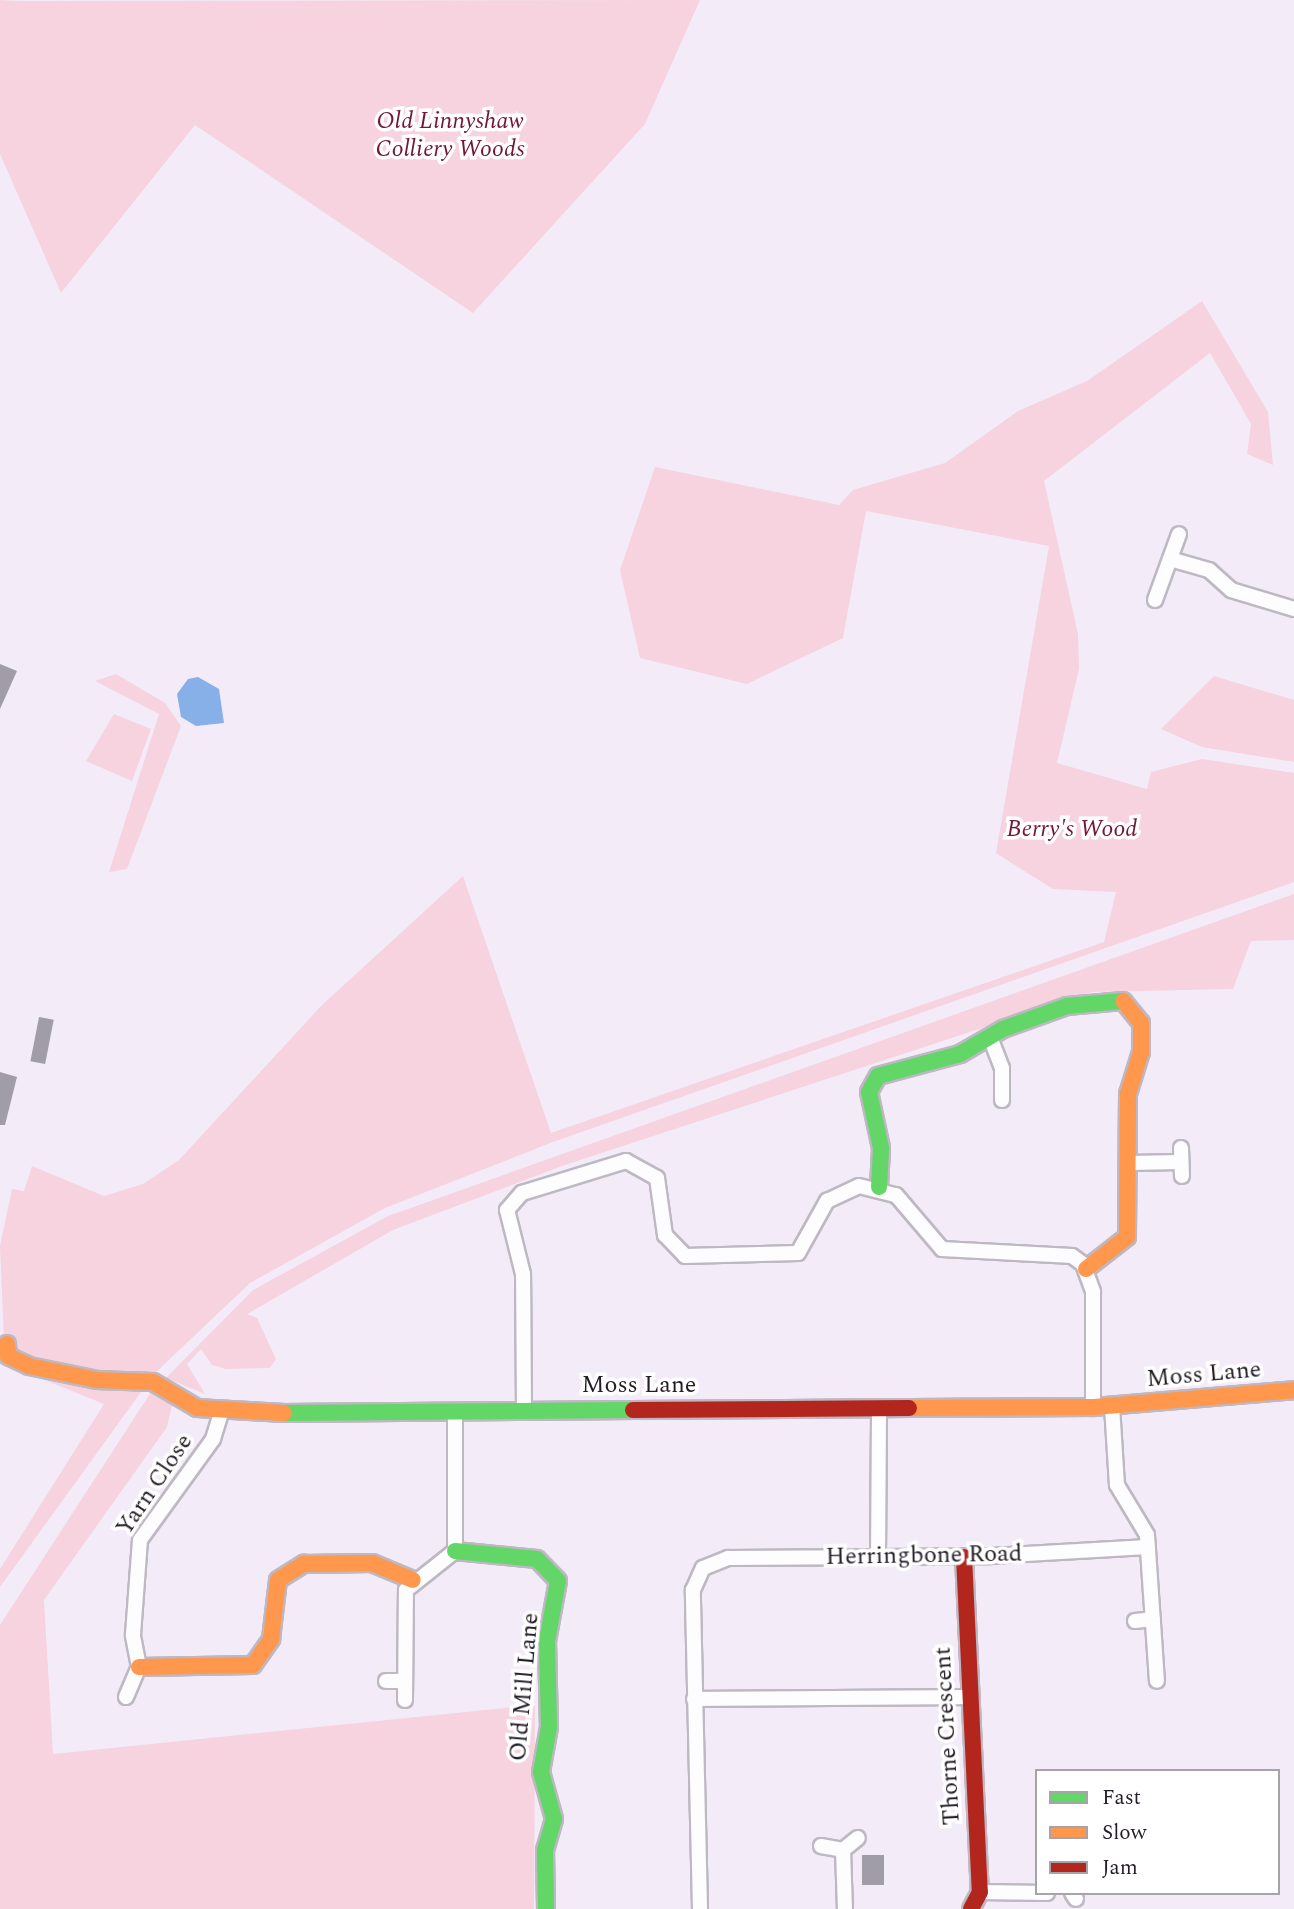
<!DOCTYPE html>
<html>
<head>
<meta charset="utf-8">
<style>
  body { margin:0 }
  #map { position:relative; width:1294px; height:1909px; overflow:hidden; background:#f3ecf8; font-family:Spectral,serif }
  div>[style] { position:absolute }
  .green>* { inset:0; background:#f6d3de }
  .water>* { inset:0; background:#87b0e8 }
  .building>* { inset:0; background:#a09da8; transform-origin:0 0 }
  .roads { filter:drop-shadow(2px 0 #beb8c3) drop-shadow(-2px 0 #beb8c3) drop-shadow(0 2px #beb8c3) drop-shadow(0 -2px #beb8c3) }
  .street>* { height:14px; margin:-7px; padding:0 7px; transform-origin:7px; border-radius:7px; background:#fdfcfe }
  .fast>* { height:16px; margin:-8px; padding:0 8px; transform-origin:8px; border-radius:8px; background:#63d668 }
  .slow>* { height:16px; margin:-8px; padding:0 8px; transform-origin:8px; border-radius:8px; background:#ff974d }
  .jam>* { height:16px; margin:-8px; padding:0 8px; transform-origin:8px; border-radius:8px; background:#b3261e }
  span { translate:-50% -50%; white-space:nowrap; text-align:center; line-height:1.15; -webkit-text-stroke:7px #fff; paint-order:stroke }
  .park-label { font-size:24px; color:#731735; font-style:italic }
  .street-label { font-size:24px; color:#231c27 }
  .legend { position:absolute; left:1035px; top:1769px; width:245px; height:126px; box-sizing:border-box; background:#fff; border:2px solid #a7a4a9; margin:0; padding:9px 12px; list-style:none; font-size:21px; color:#231c27 }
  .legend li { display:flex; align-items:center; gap:14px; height:35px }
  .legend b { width:35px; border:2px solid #a7a4a9 }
</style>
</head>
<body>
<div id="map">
  <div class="green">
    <div style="clip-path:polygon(0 0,20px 1px,700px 0,645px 124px,473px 313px,195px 125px,61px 293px,0 154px)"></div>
    <div style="clip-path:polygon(1202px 301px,1268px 412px,1273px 465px,1247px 454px,1251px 424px,1210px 353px,1044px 481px,1078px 634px,1079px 669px,1057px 763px,1147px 789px,1151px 772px,1202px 759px,1294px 773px,1294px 882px,553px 1142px,385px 1208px,250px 1283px,154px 1374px,0 1587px,0 1569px,104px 1404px,5px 1364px,0 1246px,12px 1189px,24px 1191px,32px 1166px,104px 1196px,143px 1184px,179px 1160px,322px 1005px,463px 876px,551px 1133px,1104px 942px,1116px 892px,1053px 889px,996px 853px,1049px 546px,866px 511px,843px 638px,747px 684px,640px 658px,620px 570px,655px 467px,839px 505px,853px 490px,945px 463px,1018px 411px,1087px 381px)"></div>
    <div style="clip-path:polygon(116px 674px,165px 703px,181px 726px,127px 869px,109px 872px,159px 714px,95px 681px)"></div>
    <div style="clip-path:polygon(1214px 676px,1294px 700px,1294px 762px,1202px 747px,1161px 729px)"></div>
    <div style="clip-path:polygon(114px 714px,151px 729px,132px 781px,86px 761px)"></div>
    <div style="clip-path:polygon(1294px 894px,1294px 940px,1251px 941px,1233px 989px,1092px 992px,562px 1166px,393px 1230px,247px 1314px,257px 1318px,276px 1359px,270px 1368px,226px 1369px,212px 1365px,201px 1349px,187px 1364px,205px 1394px,166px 1378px,253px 1290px,388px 1216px)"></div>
    <div style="clip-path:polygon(153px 1389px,173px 1401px,167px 1427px,44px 1600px,53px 1754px,535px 1705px,534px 1909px,0 1909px,0 1625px)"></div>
  </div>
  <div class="water">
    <div style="clip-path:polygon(198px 677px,219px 689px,224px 723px,196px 726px,181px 717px,177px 694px,188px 679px)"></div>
  </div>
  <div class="building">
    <div style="clip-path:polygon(0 664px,17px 671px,0 709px)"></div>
    <div style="left:39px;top:1017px;width:15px;height:45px;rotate:11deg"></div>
    <div style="clip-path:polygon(0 1072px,17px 1077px,5px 1125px,0 1125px)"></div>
    <div style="left:862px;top:1855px;width:22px;height:30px"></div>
  </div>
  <div class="roads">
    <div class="street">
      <div style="left:1170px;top:559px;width:41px;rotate:15.8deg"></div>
      <div style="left:1209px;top:570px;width:30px;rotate:42deg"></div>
      <div style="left:1231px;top:590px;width:66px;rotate:16.8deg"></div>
      <div style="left:1155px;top:600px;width:70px;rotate:-70deg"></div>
      <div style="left:990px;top:1037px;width:33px;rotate:69deg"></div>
      <div style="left:1002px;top:1068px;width:32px;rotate:90deg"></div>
      <div style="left:1181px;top:1148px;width:28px;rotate:88deg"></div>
      <div style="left:1129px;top:1163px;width:52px;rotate:-1.1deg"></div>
      <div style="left:1112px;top:1406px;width:79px;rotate:86.4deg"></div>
      <div style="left:1117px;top:1485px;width:58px;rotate:59deg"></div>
      <div style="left:1147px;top:1535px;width:146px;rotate:86.1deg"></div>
      <div style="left:524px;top:1409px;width:135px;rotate:-90.4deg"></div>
      <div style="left:523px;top:1274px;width:66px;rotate:-104deg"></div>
      <div style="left:507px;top:1210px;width:23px;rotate:-49deg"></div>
      <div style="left:522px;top:1193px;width:109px;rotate:-17.1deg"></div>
      <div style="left:626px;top:1161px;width:35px;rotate:29deg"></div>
      <div style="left:657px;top:1178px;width:58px;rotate:82deg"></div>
      <div style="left:665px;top:1235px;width:29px;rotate:46deg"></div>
      <div style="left:685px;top:1256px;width:113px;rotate:-1.5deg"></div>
      <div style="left:798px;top:1253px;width:60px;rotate:-60.9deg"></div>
      <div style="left:827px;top:1201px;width:35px;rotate:-25deg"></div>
      <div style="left:859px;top:1186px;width:38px;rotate:14deg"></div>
      <div style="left:896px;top:1195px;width:71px;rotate:49.6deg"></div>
      <div style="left:942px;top:1249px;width:130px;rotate:3.1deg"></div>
      <div style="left:1072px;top:1256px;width:14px;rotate:36deg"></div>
      <div style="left:1083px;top:1264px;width:30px;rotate:70deg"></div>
      <div style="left:1093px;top:1292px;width:115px;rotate:90deg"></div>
      <div style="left:878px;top:1557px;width:148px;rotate:-89.6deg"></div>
      <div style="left:1135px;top:1621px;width:18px;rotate:-6deg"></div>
      <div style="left:386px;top:1681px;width:19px"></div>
      <div style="left:126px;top:1697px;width:33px;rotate:-67deg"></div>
      <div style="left:139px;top:1667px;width:33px;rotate:-101deg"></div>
      <div style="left:133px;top:1635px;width:95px;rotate:-85.8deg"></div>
      <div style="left:140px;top:1540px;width:125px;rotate:-54.1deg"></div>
      <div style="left:213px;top:1439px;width:27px;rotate:-73deg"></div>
      <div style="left:694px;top:1699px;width:274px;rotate:-0.4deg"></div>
      <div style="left:405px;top:1700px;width:110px;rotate:-89.5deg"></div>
      <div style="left:406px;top:1590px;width:63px;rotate:-38.5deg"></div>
      <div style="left:455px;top:1551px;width:140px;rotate:-90deg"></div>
      <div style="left:821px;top:1846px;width:22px;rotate:10deg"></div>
      <div style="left:843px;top:1850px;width:19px;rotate:-39deg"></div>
      <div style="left:843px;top:1850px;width:59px;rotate:88.1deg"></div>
      <div style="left:980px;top:1892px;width:67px;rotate:0.9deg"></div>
      <div style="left:1072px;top:1893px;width:7px;rotate:56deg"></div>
      <div style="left:700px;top:1909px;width:319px;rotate:-91.3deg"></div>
      <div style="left:693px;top:1590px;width:24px;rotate:-66deg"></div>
      <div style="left:703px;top:1568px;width:27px;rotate:-22deg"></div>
      <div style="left:728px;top:1558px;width:263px;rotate:-0.4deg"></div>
      <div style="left:991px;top:1556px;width:157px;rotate:-3.3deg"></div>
    </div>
    <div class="fast">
      <div style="left:879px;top:1187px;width:39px;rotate:-87deg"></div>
      <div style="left:881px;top:1148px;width:57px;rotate:-102.1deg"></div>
      <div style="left:869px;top:1092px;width:18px;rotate:-61deg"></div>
      <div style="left:878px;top:1076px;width:85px;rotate:-15deg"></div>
      <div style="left:960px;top:1054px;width:50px;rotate:-30.2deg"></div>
      <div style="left:1003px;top:1029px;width:68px;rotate:-19.8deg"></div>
      <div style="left:1067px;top:1006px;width:56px;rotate:-5.1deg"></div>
      <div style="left:284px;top:1413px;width:349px;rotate:-0.5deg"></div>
      <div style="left:455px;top:1551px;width:82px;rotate:5.6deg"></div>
      <div style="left:537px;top:1559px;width:30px;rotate:46deg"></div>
      <div style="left:558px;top:1581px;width:61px;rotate:100.4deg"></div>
      <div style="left:547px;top:1641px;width:86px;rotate:88.7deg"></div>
      <div style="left:549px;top:1727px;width:46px;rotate:100.1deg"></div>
      <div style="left:541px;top:1772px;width:49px;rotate:74.5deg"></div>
      <div style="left:554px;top:1819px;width:32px;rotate:106deg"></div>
      <div style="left:545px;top:1850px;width:59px;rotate:89deg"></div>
    </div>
    <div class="slow">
      <div style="left:1086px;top:1269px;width:52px;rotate:-38deg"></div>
      <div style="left:1127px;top:1237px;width:143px;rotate:-89.6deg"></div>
      <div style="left:1128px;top:1094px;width:44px;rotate:-72.8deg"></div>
      <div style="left:1141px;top:1052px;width:29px;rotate:-90deg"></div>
      <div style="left:1141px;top:1023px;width:28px;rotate:-129deg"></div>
      <div style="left:7px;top:1344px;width:12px;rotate:85deg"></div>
      <div style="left:8px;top:1356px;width:23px;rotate:25deg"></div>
      <div style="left:29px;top:1366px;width:69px;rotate:11.6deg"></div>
      <div style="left:97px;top:1380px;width:56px;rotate:2deg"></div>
      <div style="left:153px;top:1382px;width:51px;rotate:30.6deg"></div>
      <div style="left:197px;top:1408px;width:87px;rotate:3.3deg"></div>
      <div style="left:909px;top:1408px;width:184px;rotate:-0.3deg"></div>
      <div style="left:1093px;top:1407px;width:202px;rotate:-4.8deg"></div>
      <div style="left:139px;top:1667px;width:114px;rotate:-1deg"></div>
      <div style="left:253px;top:1665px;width:32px;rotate:-55deg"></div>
      <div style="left:271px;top:1639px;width:59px;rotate:-83.2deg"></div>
      <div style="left:278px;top:1580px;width:31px;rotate:-32deg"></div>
      <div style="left:304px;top:1564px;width:68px;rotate:-0.8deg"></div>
      <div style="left:372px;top:1563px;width:44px;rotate:22.5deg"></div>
    </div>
    <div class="jam">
      <div style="left:633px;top:1410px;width:276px;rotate:-0.4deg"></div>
      <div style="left:964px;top:1557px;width:335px;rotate:87.3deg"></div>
      <div style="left:980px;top:1892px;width:19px;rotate:118deg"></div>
    </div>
  </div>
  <div class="park-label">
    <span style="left:450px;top:136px">Old Linnyshaw<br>Colliery Woods</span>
    <span style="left:1072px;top:830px">Berry's Wood</span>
  </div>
  <div class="street-label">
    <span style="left:1204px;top:1375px;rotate:-5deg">Moss Lane</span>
    <span style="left:639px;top:1386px">Moss Lane</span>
    <span style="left:155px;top:1485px;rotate:-56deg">Yarn Close</span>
    <span style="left:924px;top:1556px;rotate:-1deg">Herringbone Road</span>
    <span style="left:525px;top:1687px;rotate:-85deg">Old Mill Lane</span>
    <span style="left:948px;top:1736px;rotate:-93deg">Thorne Crescent</span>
  </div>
  <ul class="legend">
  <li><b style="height:9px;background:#63d668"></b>Fast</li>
  <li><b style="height:9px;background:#ff974d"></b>Slow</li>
  <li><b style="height:9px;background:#b3261e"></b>Jam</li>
  </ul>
</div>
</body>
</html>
